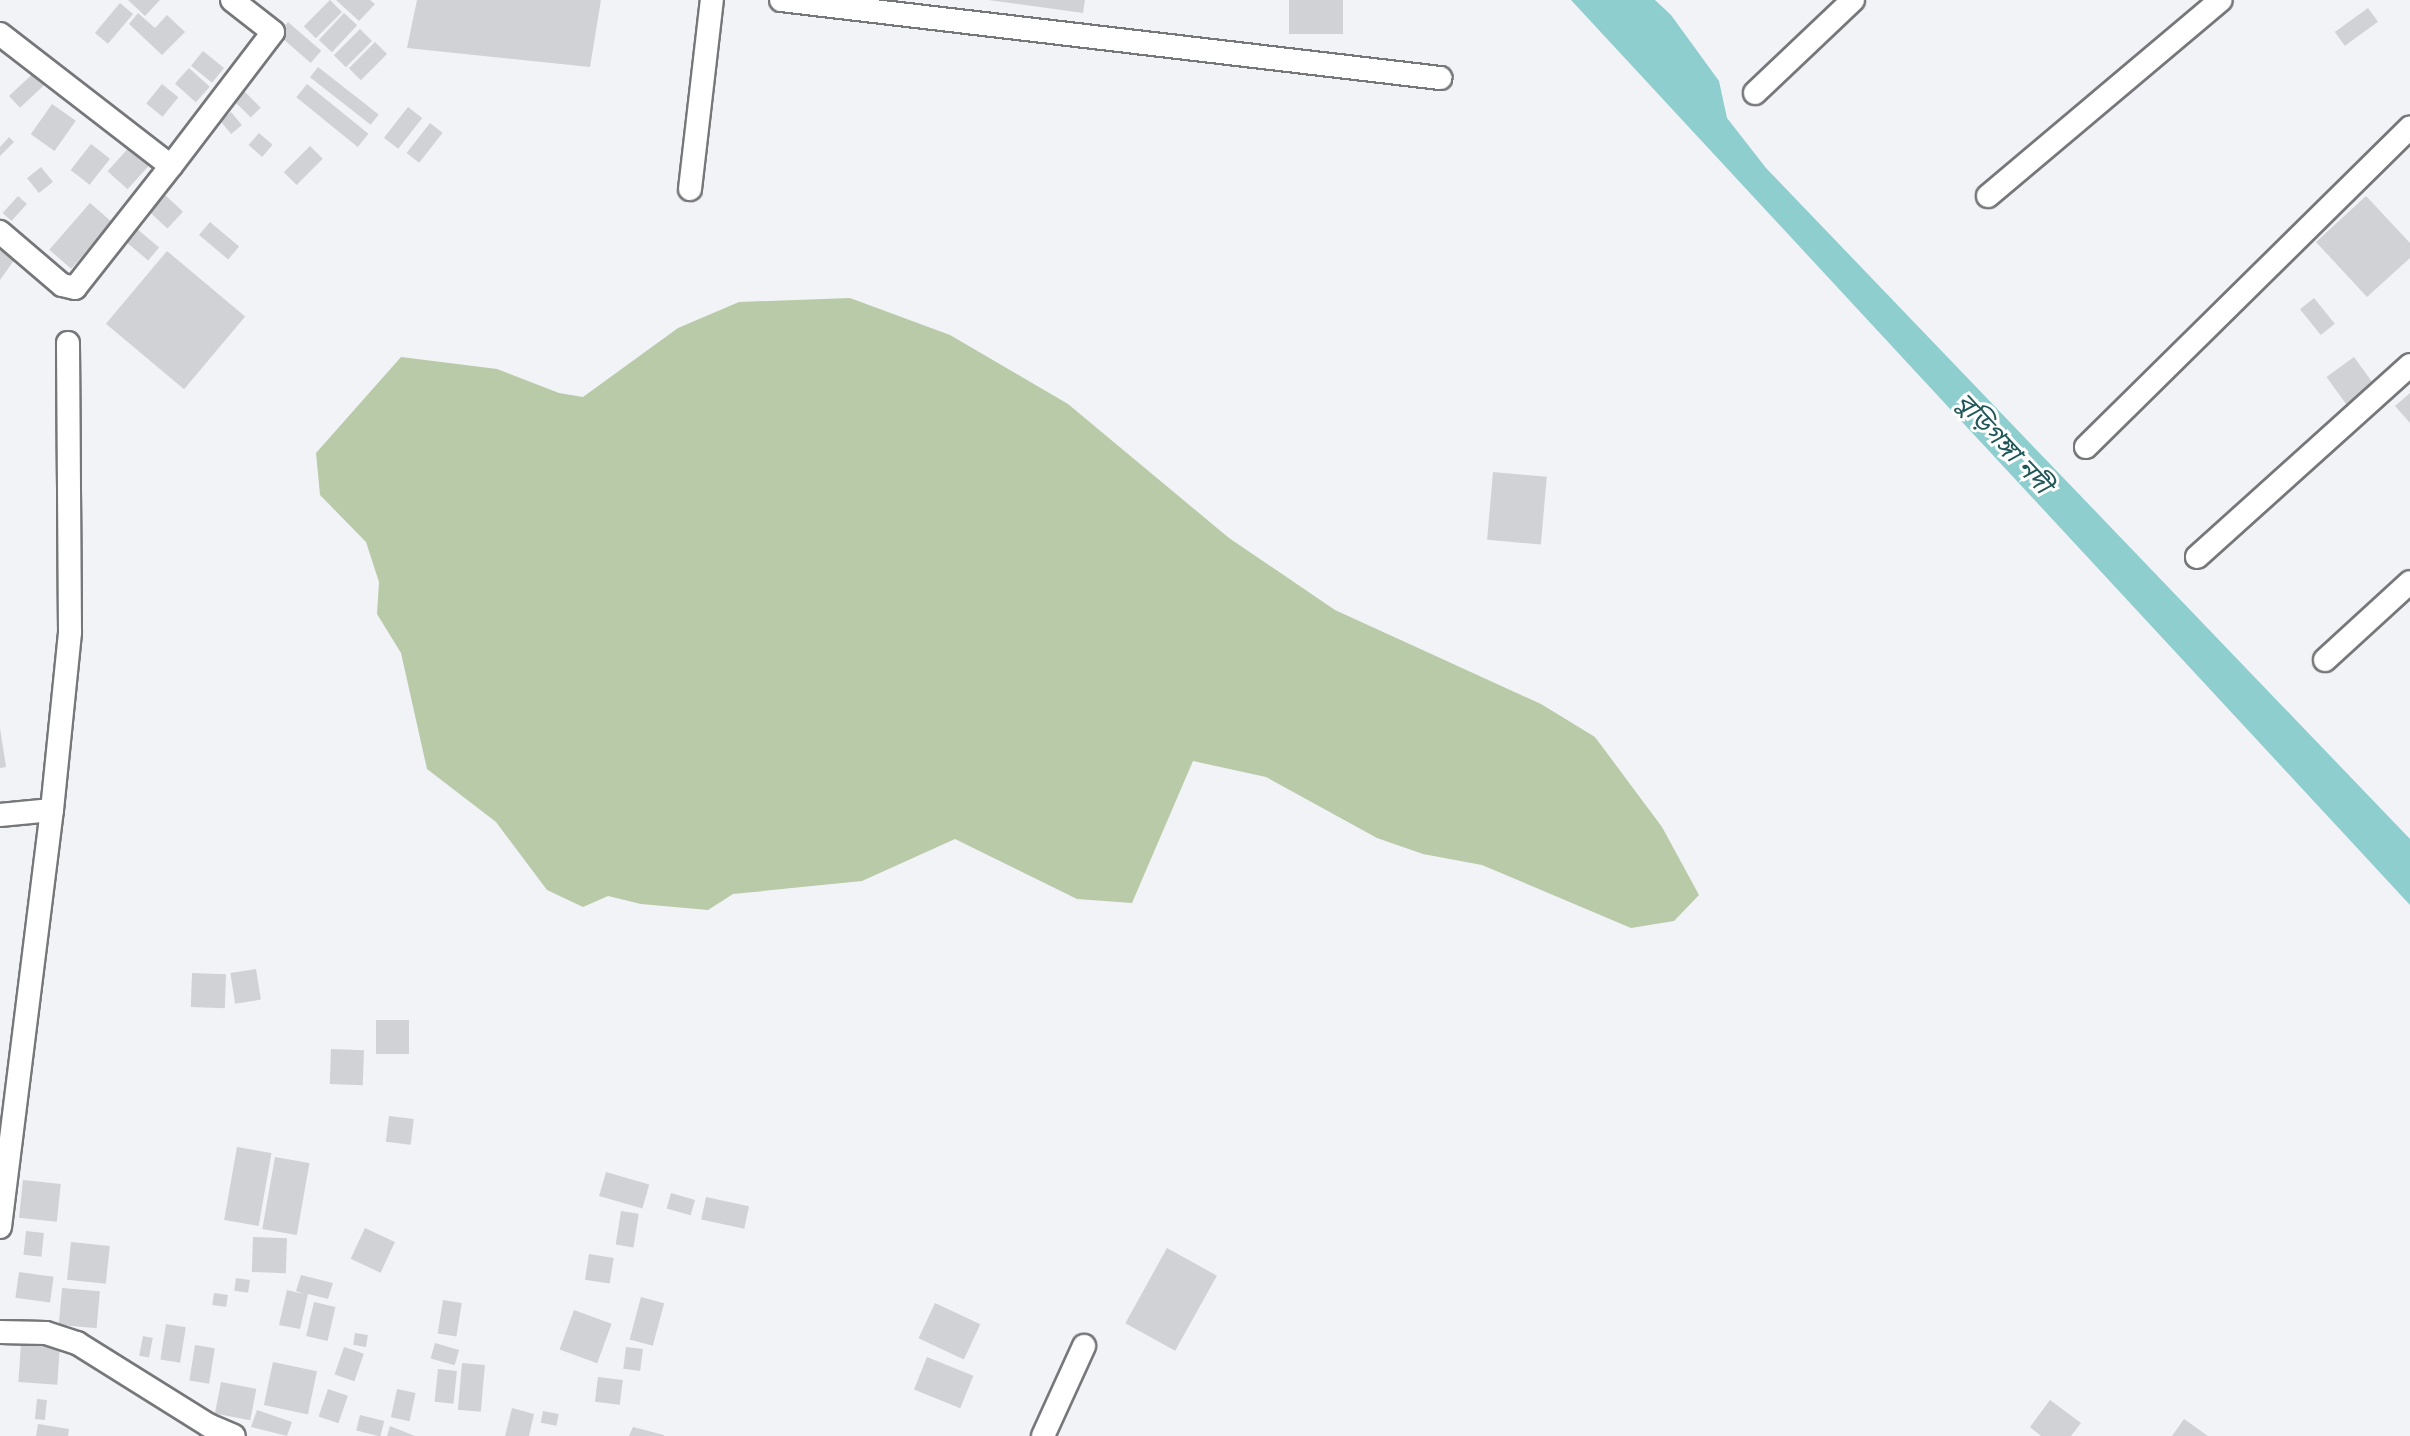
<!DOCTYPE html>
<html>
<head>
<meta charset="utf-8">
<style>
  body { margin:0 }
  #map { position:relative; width:2410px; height:1436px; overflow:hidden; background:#f2f3f7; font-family:"Noto Serif","Noto Sans Bengali",serif }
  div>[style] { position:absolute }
  .green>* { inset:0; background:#b8caa8 }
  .water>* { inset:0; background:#8ecece }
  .building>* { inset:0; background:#d1d2d6; transform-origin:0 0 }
  .roads { filter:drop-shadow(2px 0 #76777a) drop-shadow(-2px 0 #76777a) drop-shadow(0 2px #76777a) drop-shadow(0 -2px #76777a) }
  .minor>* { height:22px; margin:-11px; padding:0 11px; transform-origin:11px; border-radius:11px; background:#fff }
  span { translate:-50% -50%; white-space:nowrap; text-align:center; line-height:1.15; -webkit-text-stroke:6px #fff; paint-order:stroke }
  .water-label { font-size:26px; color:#205758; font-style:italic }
</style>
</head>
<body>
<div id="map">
  <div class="green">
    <div style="clip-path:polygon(850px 298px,950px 335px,1068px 404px,1229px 538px,1335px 610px,1541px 704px,1595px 737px,1662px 827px,1699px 895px,1674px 921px,1631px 928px,1482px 865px,1423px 854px,1377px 838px,1266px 777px,1193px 761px,1132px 903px,1077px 899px,955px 839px,862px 881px,733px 894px,708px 910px,641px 904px,608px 896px,583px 907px,547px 890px,496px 822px,427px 769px,401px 653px,377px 614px,379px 582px,366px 542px,320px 495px,316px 453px,401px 357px,497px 369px,559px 393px,583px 397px,678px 328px,739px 302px)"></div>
  </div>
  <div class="water">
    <div style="clip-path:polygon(1571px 0,1655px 0,1671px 15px,1719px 81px,1727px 118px,1766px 168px,2410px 839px,2410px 905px)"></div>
  </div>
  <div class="building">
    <div style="clip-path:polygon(128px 0,160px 0,145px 16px)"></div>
    <div style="left:330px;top:0;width:17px;height:37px;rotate:45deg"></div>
    <div style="clip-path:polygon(336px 0,370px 0,375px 4px,359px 21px)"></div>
    <div style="clip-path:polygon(417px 0,601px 0,590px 67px,407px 48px)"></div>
    <div style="clip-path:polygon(988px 0,1085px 0,1083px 13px)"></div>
    <div style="left:1289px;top:0;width:54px;height:34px"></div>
    <div style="left:120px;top:3px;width:17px;height:39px;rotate:40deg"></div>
    <div style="left:2368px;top:8px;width:17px;height:41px;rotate:54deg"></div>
    <div style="clip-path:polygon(138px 13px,155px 28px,167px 15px,185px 32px,162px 55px,129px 24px)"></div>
    <div style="left:344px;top:13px;width:18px;height:37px;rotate:43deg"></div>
    <div style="left:288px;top:22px;width:44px;height:16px;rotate:41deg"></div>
    <div style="left:360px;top:29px;width:17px;height:37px;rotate:45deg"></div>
    <div style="left:375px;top:42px;width:17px;height:37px;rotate:45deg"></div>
    <div style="left:203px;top:51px;width:27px;height:19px;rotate:39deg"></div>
    <div style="left:318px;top:67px;width:77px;height:13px;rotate:38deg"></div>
    <div style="left:39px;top:68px;width:16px;height:41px;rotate:47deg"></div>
    <div style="left:189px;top:68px;width:28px;height:21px;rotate:42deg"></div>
    <div style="left:162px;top:84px;width:21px;height:25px;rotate:39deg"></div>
    <div style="left:307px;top:84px;width:79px;height:17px;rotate:39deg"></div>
    <div style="left:243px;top:90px;width:25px;height:14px;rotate:45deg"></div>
    <div style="left:52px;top:104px;width:29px;height:37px;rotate:35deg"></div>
    <div style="left:408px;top:107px;width:18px;height:39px;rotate:38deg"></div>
    <div style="left:231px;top:112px;width:17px;height:14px;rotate:50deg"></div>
    <div style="left:430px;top:123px;width:16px;height:38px;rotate:38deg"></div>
    <div style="left:259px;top:133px;width:18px;height:16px;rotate:41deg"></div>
    <div style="clip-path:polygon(9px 137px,14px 142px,0 156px,0 147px)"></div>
    <div style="left:133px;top:143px;width:27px;height:38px;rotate:42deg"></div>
    <div style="left:91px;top:144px;width:24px;height:33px;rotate:38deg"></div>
    <div style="left:310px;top:146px;width:18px;height:37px;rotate:45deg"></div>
    <div style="left:41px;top:167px;width:19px;height:18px;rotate:51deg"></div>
    <div style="left:164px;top:194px;width:26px;height:23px;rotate:43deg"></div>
    <div style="left:18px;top:196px;width:12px;height:23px;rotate:42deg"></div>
    <div style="clip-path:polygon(2366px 196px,2410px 243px,2410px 258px,2367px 297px,2316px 242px)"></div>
    <div style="left:90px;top:203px;width:29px;height:62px;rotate:41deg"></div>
    <div style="left:210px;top:222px;width:38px;height:17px;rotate:40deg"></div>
    <div style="left:130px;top:223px;width:38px;height:17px;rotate:40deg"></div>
    <div style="clip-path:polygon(3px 246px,17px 256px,0 280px,0 251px)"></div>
    <div style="left:167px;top:251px;width:102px;height:95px;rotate:40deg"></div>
    <div style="left:2314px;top:298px;width:33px;height:18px;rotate:51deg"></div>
    <div style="left:2354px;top:357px;width:37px;height:34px;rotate:54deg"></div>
    <div style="clip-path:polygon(2410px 393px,2410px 423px,2395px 406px)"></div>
    <div style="left:1493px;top:472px;width:54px;height:68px;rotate:5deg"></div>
    <div style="clip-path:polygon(0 728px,6px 767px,0 768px)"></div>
    <div style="left:256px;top:969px;width:31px;height:26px;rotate:81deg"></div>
    <div style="left:192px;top:973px;width:34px;height:34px;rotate:2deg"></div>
    <div style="left:376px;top:1020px;width:33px;height:34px"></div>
    <div style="left:331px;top:1049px;width:33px;height:35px;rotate:2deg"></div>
    <div style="left:389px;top:1116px;width:25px;height:26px;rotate:7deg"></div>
    <div style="left:237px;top:1147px;width:35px;height:74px;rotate:10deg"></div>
    <div style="left:275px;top:1157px;width:35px;height:73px;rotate:10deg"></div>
    <div style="left:606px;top:1172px;width:45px;height:25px;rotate:16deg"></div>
    <div style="left:23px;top:1180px;width:38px;height:38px;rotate:6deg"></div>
    <div style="left:671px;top:1193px;width:25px;height:16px;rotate:16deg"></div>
    <div style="left:706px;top:1197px;width:44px;height:23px;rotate:12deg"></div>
    <div style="left:621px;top:1211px;width:18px;height:34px;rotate:9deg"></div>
    <div style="left:365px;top:1228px;width:33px;height:34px;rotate:25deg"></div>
    <div style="left:26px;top:1231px;width:18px;height:24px;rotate:6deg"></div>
    <div style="left:253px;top:1237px;width:34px;height:35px;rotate:2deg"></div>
    <div style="left:71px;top:1242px;width:39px;height:38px;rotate:6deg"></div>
    <div style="left:1167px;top:1248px;width:57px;height:86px;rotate:29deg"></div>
    <div style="left:589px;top:1254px;width:25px;height:26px;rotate:9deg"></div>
    <div style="left:19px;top:1272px;width:35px;height:26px;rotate:8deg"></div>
    <div style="clip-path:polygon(301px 1275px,333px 1283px,328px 1299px,308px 1294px,300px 1329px,279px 1325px,287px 1290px,304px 1294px,296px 1291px)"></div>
    <div style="left:236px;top:1278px;width:14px;height:13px;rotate:8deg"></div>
    <div style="left:62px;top:1288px;width:38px;height:37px;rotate:5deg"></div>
    <div style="left:214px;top:1293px;width:14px;height:12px;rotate:8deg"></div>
    <div style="left:641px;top:1297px;width:24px;height:44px;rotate:15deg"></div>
    <div style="left:443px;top:1300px;width:19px;height:34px;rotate:9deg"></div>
    <div style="left:314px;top:1302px;width:22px;height:35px;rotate:13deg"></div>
    <div style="left:935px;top:1303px;width:50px;height:39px;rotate:25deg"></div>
    <div style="left:574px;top:1310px;width:40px;height:42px;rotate:20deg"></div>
    <div style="left:166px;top:1324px;width:20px;height:36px;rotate:9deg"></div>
    <div style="left:355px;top:1333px;width:13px;height:12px;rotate:9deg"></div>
    <div style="left:143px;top:1336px;width:10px;height:20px;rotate:11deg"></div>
    <div style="left:435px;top:1343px;width:25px;height:16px;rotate:16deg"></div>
    <div style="left:21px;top:1344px;width:39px;height:38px;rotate:4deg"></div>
    <div style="left:195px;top:1345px;width:20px;height:36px;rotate:9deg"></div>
    <div style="left:344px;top:1347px;width:21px;height:29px;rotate:19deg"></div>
    <div style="left:626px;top:1347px;width:17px;height:22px;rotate:7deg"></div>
    <div style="left:927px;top:1357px;width:50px;height:35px;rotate:22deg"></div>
    <div style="left:273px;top:1362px;width:45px;height:44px;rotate:12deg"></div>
    <div style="left:462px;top:1363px;width:23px;height:47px;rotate:5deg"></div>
    <div style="left:438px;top:1369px;width:19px;height:33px;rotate:6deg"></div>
    <div style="left:598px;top:1377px;width:25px;height:25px;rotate:7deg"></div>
    <div style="left:221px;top:1382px;width:36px;height:32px;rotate:11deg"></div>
    <div style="left:328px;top:1389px;width:21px;height:29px;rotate:19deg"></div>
    <div style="left:397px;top:1389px;width:19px;height:29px;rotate:12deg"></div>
    <div style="left:37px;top:1399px;width:10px;height:20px;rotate:6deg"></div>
    <div style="clip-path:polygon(2050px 1400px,2081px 1423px,2071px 1436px,2041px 1436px,2030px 1427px)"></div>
    <div style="clip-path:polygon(512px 1408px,534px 1414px,529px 1436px,505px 1436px)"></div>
    <div style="clip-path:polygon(257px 1410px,292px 1422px,287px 1436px,251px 1427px)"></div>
    <div style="left:543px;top:1411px;width:16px;height:12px;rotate:11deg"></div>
    <div style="left:360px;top:1415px;width:25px;height:16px;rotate:14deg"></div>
    <div style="clip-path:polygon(2184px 1419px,2208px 1436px,2172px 1436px)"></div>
    <div style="clip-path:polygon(38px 1424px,69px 1429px,68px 1436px,36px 1436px)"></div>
    <div style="clip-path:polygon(390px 1426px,415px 1436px,387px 1436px)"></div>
    <div style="clip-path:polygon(633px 1427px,664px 1435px,664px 1436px,629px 1436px)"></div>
  </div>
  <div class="roads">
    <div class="minor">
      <div style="left:781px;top:0;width:664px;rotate:6.75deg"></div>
      <div style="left:0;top:34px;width:216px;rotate:37.7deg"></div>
      <div style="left:171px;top:166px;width:155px;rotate:128.2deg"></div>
      <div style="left:75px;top:288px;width:13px;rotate:-167deg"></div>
      <div style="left:62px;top:285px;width:82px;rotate:-139.5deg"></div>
      <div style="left:1755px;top:93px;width:135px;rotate:-43.5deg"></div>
      <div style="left:171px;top:166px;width:168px;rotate:-52.7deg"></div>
      <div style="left:273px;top:32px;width:52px;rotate:-142deg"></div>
      <div style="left:690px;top:189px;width:190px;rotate:-83.4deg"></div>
      <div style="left:1988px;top:196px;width:304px;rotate:-40.1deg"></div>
      <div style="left:2086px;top:447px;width:455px;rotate:-44.6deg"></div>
      <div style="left:2197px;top:557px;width:287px;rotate:-42deg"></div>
      <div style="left:2325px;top:660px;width:115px;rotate:-42.5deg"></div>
      <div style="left:0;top:815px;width:52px;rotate:-5.5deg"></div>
      <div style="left:0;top:1227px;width:420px;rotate:-82.9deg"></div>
      <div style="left:52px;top:810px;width:179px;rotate:-84.2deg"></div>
      <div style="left:70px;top:632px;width:289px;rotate:-90.4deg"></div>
      <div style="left:0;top:1332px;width:46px;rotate:1.2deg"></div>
      <div style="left:46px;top:1333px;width:33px;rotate:18deg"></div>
      <div style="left:77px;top:1343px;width:155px;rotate:32deg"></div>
      <div style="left:208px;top:1425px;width:28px;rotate:23deg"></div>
      <div style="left:1043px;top:1436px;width:99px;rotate:-65.5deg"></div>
    </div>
  </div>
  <div class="water-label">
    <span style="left:2004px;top:443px;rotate:47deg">বুড়িগঙ্গা নদী</span>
  </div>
</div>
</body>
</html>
